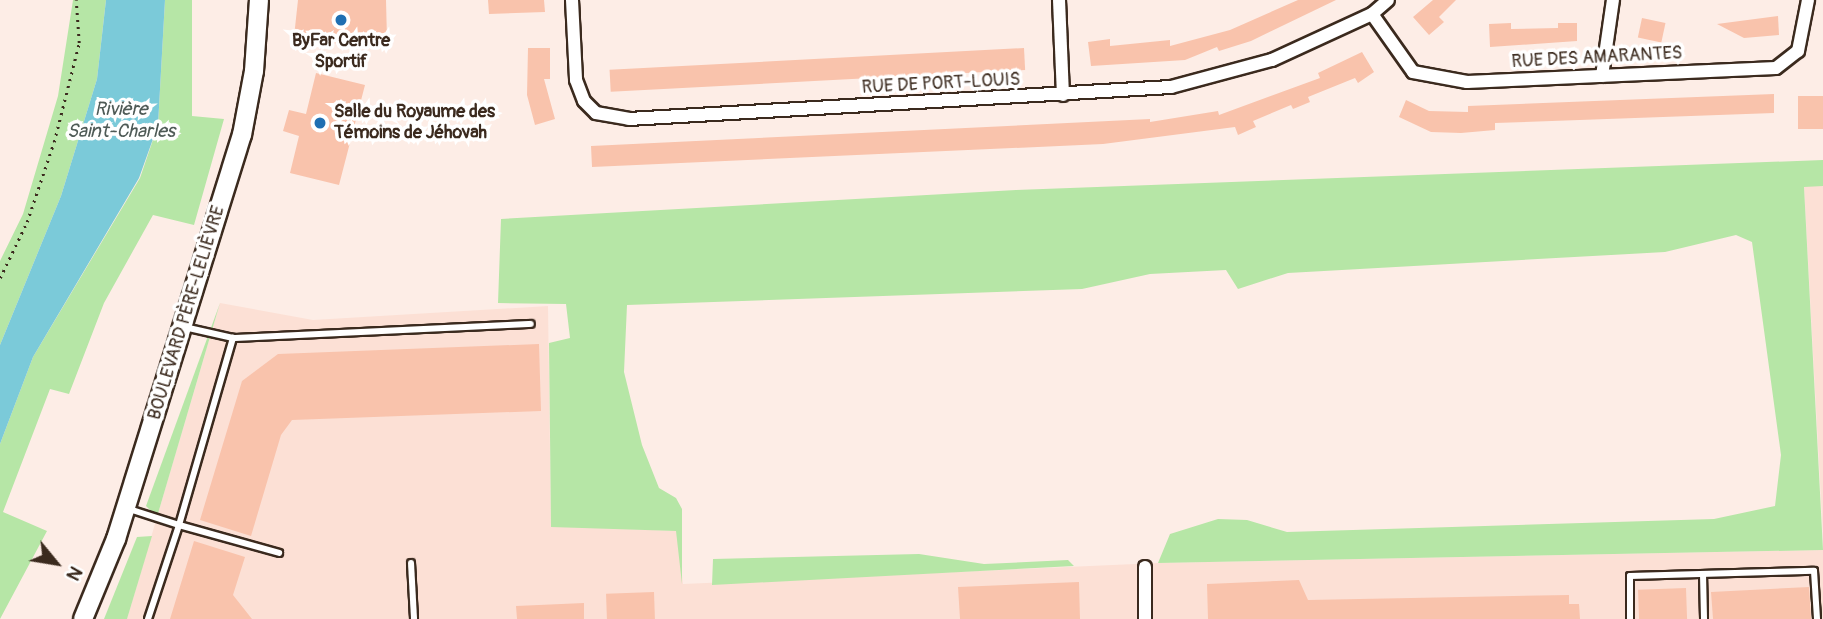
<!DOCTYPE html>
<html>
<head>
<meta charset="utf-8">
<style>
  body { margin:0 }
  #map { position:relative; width:1823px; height:619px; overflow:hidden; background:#fdede6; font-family:Pangolin,sans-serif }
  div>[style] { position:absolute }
  .built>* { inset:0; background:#fce0d5 }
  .green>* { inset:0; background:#b6e6a6 }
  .water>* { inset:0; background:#7bcad9 }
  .building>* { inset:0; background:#f9c3ac; transform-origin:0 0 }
  .path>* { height:2.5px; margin-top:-1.25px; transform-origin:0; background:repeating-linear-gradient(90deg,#3b2a1e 0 2px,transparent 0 7px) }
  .roads { filter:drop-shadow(2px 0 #3b2a1e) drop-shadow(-2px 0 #3b2a1e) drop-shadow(0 2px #3b2a1e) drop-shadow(0 -2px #3b2a1e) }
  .lane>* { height:6px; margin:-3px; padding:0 3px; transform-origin:3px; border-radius:3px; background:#fff }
  .street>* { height:12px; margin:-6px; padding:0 6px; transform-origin:6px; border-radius:6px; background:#fff }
  .secondary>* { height:18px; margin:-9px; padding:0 9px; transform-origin:9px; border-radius:9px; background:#fff }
  .dots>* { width:19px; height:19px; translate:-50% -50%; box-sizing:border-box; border:4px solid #fff; border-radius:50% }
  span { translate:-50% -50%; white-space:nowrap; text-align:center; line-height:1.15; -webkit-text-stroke:7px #fff; paint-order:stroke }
  .poi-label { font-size:18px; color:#3b2a1e; font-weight:700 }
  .left { translate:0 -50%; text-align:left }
  .street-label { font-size:18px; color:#3b2a1e }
  .water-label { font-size:19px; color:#4e5a56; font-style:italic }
  .north { position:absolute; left:21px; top:528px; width:70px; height:70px; -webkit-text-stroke:5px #fff; paint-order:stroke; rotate:120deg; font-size:19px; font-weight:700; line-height:28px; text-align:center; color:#3b2a1e }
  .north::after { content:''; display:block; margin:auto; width:24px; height:32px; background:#3b2a1e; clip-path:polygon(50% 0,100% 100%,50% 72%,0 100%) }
</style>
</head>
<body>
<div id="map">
  <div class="built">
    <div style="clip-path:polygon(1804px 186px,1823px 186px,1823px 537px)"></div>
    <div style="clip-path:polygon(220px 303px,313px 320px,548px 306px,551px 526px,677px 531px,683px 584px,1158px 563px,1823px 550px,1823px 619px,127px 619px)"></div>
  </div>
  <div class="green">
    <div style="clip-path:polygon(73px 0,106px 0,97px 79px,61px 196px,0 345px,0 261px,23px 214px,58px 96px)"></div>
    <div style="clip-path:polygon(165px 0,192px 0,192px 116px,224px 119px,194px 225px,153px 215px,104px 303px,69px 394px,50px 389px,3px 512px,47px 531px,0 619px,0 444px,33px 357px,140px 178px,158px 125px)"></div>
    <div style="clip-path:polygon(1823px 160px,1823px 186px,1804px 187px,1823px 550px,1158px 563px,1170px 534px,1218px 519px,1247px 520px,1287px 532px,1714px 519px,1775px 506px,1781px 455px,1752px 242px,1736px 235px,1665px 252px,1288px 273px,1238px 289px,1226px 270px,1150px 274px,1082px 289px,627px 305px,624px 372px,642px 445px,659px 488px,676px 498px,682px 509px,682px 584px,676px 531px,551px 527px,549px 343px,570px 338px,566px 304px,498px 303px,501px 219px,1016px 190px)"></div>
    <div style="clip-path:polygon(220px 303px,157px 517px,146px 506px)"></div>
    <div style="clip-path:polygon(152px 536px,127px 619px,104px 619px,137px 537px)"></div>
    <div style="clip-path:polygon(919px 554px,984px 564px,1068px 560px,1074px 566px,712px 585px,713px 559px)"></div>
  </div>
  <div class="water">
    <div style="clip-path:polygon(106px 0,165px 0,158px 125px,139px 178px,33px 357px,0 444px,0 345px,61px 196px,97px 79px)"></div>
  </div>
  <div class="building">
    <div style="clip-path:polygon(298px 0,386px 0,387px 40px,293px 46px)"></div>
    <div style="clip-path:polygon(488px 0,544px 0,545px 12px,489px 14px)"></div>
    <div style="clip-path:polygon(1298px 0,1336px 0,1251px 41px,1219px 51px,1217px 47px,1185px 60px,1091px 66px,1088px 42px,1110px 39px,1110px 46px,1170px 40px,1170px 46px,1230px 30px)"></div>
    <div style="clip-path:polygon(1433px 0,1456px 0,1439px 17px,1444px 22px,1429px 35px,1413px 17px)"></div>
    <div style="clip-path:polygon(1778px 16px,1779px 35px,1744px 38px,1717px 24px)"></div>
    <div style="left:1642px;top:18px;width:24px;height:20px;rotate:12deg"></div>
    <div style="clip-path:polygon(1511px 23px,1511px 29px,1558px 28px,1558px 23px,1577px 23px,1577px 41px,1490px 47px,1489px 24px)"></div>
    <div style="clip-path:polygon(528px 48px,550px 48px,550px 79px,544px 79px,555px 119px,535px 125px,527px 95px)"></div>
    <div style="left:1024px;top:48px;width:22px;height:415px;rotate:87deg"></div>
    <div style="clip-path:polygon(1362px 52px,1374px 72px,1358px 83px,1355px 78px,1308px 97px,1310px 102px,1293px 109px,1291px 105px,1253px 121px,1256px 127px,1238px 135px,1235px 127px,1103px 144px,592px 167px,591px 146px,1150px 119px,1150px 122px,1218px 111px,1219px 115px,1320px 78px,1318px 73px)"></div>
    <div style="clip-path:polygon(316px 73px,365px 85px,339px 185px,290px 173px,299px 136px,283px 131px,289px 110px,306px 114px)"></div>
    <div style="clip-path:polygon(1774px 94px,1774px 113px,1495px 123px,1495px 130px,1461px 133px,1431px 132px,1399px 117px,1406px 100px,1429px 111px,1468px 112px,1468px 106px)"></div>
    <div style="left:1823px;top:96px;width:33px;height:25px;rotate:90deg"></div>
    <div style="clip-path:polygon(539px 344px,541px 411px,292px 420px,281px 435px,251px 536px,200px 520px,242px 381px,278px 354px)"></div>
    <div style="clip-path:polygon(194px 541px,245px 557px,233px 595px,252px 619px,170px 619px)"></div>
    <div style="clip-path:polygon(1299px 580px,1308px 600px,1569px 595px,1569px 604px,1579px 604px,1580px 619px,1208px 619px,1207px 584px)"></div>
    <div style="clip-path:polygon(1079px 582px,1080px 619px,960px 619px,958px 587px)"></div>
    <div style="clip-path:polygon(1809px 587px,1811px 619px,1713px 619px,1711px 592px)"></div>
    <div style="left:1686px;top:588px;width:31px;height:48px;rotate:88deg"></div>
    <div style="left:654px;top:592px;width:27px;height:48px;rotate:88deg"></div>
    <div style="clip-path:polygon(584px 603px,584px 619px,517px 619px,516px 606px)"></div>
  </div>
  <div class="path">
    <div style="left:0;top:278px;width:62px;rotate:-64.3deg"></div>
    <div style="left:27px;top:222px;width:84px;rotate:-71.4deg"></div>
    <div style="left:54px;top:142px;width:102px;rotate:-75.8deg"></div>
    <div style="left:79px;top:43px;width:43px;rotate:-94deg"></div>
  </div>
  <div class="roads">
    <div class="lane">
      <div style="left:233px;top:338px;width:298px;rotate:-2.7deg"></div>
      <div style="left:126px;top:508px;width:56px;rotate:17.8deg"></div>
      <div style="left:179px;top:525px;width:195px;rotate:-73.9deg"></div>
      <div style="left:233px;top:338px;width:50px;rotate:-167.3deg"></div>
      <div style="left:411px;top:563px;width:56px;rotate:86.9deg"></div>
      <div style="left:1703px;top:574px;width:45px;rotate:88.7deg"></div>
      <div style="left:148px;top:619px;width:99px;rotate:-71.7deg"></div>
      <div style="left:179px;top:525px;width:104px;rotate:15.6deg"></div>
      <div style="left:1630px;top:619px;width:43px;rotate:-90deg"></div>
      <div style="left:1630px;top:576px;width:184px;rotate:-1.6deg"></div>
      <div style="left:1814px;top:571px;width:48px;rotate:86.4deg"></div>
    </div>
    <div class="street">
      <div style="left:572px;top:0;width:80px;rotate:87.1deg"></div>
      <div style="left:576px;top:80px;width:22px;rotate:69deg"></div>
      <div style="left:584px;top:101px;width:17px;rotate:45deg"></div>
      <div style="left:596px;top:113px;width:34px;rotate:10deg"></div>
      <div style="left:629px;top:119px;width:543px;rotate:-3.38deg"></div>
      <div style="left:1171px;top:87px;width:105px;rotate:-15deg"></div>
      <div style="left:1272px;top:60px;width:110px;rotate:-24.7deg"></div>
      <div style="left:1372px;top:14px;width:21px;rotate:-41deg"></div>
      <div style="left:1059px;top:0;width:95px;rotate:87.6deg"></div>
      <div style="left:1372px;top:14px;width:71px;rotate:54.7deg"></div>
      <div style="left:1413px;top:72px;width:55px;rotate:10.5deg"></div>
      <div style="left:1467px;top:82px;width:309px;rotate:-2.6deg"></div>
      <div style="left:1776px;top:68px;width:28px;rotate:-38deg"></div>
      <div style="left:1798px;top:51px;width:52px;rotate:-78.9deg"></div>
      <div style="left:1602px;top:76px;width:77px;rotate:-81.8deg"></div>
      <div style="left:1145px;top:567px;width:52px;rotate:90deg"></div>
    </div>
    <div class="secondary">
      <div style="left:83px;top:619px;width:87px;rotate:-67.6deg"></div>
      <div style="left:116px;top:539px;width:423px;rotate:-72.7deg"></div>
      <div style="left:242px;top:135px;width:65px;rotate:-79.4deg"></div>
      <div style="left:254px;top:71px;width:71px;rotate:-86deg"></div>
    </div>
  </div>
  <div class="dots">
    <div style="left:341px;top:20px;background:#1f6fb2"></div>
    <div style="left:320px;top:123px;background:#1f6fb2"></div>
  </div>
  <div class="poi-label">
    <span style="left:341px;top:52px">ByFar Centre<br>Sportif</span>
    <span class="left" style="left:334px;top:123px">Salle du Royaume des<br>Témoins de Jéhovah</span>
  </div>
  <div class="street-label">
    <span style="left:1597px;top:58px;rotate:-3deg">RUE DES AMARANTES</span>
    <span style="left:941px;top:84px;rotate:-3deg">RUE DE PORT-LOUIS</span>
    <span style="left:187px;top:313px;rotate:-73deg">BOULEVARD PÈRE-LELIÈVRE</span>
  </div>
  <div class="water-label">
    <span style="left:121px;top:121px">Rivière<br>Saint-Charles</span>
  </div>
  <div class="north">N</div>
</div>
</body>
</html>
